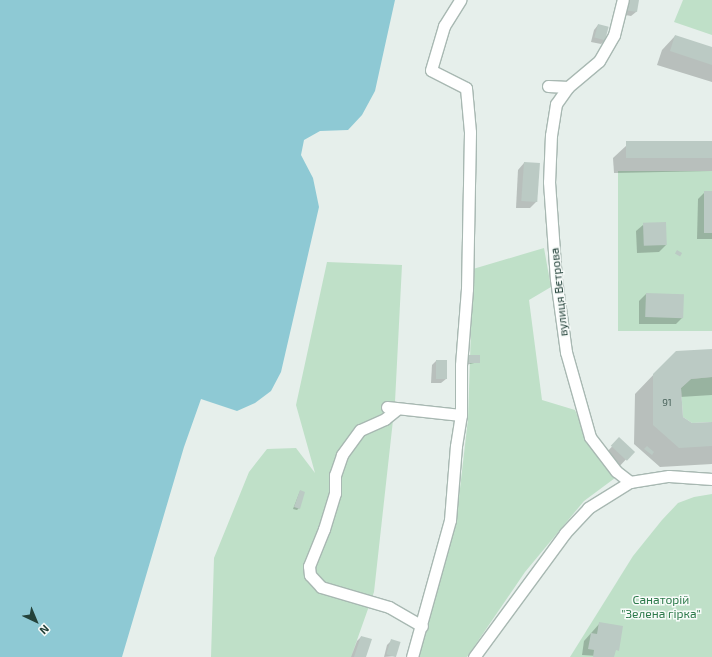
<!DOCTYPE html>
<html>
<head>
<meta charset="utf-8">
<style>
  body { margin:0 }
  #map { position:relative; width:712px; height:657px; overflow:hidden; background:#e6efeb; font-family:"Exo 2",sans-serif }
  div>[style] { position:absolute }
  .green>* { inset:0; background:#bfe0c8; transform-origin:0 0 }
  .water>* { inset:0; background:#8ec9d4 }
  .shadow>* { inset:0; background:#0003; transform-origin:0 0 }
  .building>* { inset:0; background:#bbcac4; transform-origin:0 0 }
  .roads { filter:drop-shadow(1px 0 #a8b8b2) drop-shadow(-1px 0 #a8b8b2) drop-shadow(0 1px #a8b8b2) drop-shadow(0 -1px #a8b8b2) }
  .minor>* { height:11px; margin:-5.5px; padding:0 5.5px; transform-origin:5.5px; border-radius:5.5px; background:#fff }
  span { translate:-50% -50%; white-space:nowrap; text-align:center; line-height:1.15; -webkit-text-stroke:3px #f7fbf9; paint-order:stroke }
  .number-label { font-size:10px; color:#4a645c }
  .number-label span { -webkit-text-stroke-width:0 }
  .street-label { font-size:12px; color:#24423a }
  .park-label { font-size:12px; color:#2d7a4b }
  .north { position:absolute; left:16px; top:601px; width:40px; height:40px; -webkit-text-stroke:3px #f7fbf9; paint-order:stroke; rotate:136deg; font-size:11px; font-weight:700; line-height:16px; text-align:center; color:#24423a }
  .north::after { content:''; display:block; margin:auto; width:14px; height:18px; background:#24423a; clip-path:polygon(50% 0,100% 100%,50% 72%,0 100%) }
</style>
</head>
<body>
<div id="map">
  <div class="green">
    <div style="clip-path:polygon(683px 0,712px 0,712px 35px,674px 22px)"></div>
    <div style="left:712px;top:171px;width:160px;height:94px;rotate:90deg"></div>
    <div style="clip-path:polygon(544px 248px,551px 287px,529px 300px,542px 400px,575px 410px,591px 447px,615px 478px,584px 501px,525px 572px,467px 657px,419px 657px,456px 523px,468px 419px,473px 269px)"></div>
    <div style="clip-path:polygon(327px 262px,402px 265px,395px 402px,374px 592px,351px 657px,211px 657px,214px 558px,249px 472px,267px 449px,296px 448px,315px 473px,296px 405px)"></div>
    <div style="clip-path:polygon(712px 377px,712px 422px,692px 423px,683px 417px,681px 388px,691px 379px)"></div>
    <div style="clip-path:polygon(712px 494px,712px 657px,570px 657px,633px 556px,662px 520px,678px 503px,694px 497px)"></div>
  </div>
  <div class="water">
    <div style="clip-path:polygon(0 0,395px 0,375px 91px,362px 115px,348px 130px,320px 131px,304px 140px,301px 155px,313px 178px,319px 207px,281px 372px,271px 391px,255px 403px,237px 411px,201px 399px,184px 447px,122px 657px,0 657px)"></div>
  </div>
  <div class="shadow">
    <div style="clip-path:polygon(638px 0,636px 12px,631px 16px,620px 14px)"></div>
    <div style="clip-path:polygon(598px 25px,606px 40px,601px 44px,591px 42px,594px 30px)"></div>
    <div style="clip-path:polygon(675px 36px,712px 48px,712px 82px,657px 65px,662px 50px)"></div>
    <div style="clip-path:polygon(712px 142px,712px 171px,614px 173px,613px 158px,627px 145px)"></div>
    <div style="clip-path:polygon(524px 163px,537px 201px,530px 208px,516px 208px,518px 170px)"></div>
    <div style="clip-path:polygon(705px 192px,712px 192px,712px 239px,697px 239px,698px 199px)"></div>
    <div style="clip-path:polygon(643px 225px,666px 245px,659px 252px,637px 253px,636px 231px)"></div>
    <div style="clip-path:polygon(646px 294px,683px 317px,676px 324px,639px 324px,639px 301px)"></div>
    <div style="clip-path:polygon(712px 350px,712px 395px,680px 397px,682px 418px,691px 424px,712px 423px,712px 464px,660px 467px,634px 444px,635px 394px,657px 371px)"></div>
    <div style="clip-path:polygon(466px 356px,479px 362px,465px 365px)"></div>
    <div style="clip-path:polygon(436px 361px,446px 379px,441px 383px,431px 383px,432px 365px)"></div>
    <div style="left:619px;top:439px;width:19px;height:20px;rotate:43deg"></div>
    <div style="clip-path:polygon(300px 491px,299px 508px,297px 510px,293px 509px)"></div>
    <div style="clip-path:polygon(600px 623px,614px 657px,582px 655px,584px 641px)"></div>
    <div style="clip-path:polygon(361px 637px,365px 657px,351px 657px,357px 641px)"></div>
    <div style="clip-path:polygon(392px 640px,396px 656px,384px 657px,387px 645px)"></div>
  </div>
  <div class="building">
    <div style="clip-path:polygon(626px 0,639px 0,637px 12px,624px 10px)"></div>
    <div style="left:598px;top:24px;width:11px;height:14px;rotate:15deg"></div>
    <div style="clip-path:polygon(675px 35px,712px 47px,712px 65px,670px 51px)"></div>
    <div style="left:712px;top:141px;width:17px;height:86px;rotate:90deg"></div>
    <div style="left:524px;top:162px;width:16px;height:39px;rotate:4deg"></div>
    <div style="left:704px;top:191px;width:8px;height:42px"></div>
    <div style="left:666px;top:222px;width:23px;height:23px;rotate:88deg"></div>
    <div style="left:677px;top:250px;width:6px;height:4px;rotate:31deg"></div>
    <div style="left:646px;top:293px;width:38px;height:24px;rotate:2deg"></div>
    <div style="clip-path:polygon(712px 349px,712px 377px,691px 379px,681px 388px,683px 417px,692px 423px,712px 422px,712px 446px,679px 448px,653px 425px,653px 374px,676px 351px)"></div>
    <div style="left:466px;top:355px;width:14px;height:8px"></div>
    <div style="left:436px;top:360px;width:11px;height:19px"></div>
    <div style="left:619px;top:437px;width:22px;height:12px;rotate:43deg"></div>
    <div style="clip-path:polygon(647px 446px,654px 452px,652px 455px,644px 449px)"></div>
    <div style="clip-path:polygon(300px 490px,305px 492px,300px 509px,294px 507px)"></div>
    <div style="clip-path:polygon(599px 622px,623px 626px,619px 651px,616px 650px,614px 657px,593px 657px,594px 650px,588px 649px,591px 633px,597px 634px)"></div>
    <div style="clip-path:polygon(361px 636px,372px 639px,366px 657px,354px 657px)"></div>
    <div style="left:391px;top:639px;width:10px;height:16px;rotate:17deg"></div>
  </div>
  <div class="roads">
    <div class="minor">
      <div style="left:548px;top:86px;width:20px;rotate:3deg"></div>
      <div style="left:568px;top:87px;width:40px;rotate:-40deg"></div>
      <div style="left:599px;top:61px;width:30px;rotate:-60deg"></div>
      <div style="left:614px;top:35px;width:36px;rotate:-76deg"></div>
      <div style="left:568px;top:87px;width:21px;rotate:125deg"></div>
      <div style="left:556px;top:104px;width:31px;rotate:99deg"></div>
      <div style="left:551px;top:135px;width:47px;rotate:92.4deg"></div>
      <div style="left:549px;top:182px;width:97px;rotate:85.9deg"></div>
      <div style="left:556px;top:279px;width:74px;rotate:82.2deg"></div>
      <div style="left:566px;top:352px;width:88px;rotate:74.2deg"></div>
      <div style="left:590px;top:437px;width:43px;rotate:52.6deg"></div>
      <div style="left:616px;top:471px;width:18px;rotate:38deg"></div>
      <div style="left:387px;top:407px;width:74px;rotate:6.2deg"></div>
      <div style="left:396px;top:410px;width:14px;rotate:141deg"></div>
      <div style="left:385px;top:419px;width:27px;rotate:156deg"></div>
      <div style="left:360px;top:430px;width:31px;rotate:126deg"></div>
      <div style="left:342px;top:455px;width:21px;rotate:109deg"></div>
      <div style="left:335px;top:475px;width:18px;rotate:90deg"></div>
      <div style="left:335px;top:493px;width:38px;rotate:107deg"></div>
      <div style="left:324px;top:529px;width:40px;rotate:112deg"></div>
      <div style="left:309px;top:566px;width:9px;rotate:84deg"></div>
      <div style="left:310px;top:575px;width:16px;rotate:47deg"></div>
      <div style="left:321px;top:587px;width:71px;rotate:16.4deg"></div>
      <div style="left:389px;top:607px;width:38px;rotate:30deg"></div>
      <div style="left:412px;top:657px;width:142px;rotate:-74.5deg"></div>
      <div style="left:450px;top:520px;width:74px;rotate:-85.4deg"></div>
      <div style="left:456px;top:446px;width:31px;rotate:-81deg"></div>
      <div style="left:461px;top:415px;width:50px;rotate:-90deg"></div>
      <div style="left:461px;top:365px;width:76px;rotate:-85.5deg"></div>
      <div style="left:467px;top:289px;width:157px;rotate:-88.9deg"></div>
      <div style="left:470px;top:132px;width:44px;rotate:-95.2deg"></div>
      <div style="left:466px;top:88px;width:39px;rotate:-153deg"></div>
      <div style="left:431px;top:70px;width:46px;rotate:-73.5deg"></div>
      <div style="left:444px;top:26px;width:31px;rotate:-58deg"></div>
      <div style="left:474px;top:657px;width:154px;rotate:-53.7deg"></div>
      <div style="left:565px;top:533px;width:34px;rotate:-47deg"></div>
      <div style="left:588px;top:508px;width:49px;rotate:-31.8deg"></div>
      <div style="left:630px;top:482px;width:39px;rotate:-9deg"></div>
      <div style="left:669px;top:476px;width:43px;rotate:4deg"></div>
    </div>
  </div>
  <div class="number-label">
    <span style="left:667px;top:403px">91</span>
  </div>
  <div class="street-label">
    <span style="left:559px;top:292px;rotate:-96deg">вулиця Вєтрова</span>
  </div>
  <div class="park-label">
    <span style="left:661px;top:607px">Санаторій<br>"Зелена гірка"</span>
  </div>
  <div class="north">N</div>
</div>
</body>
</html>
